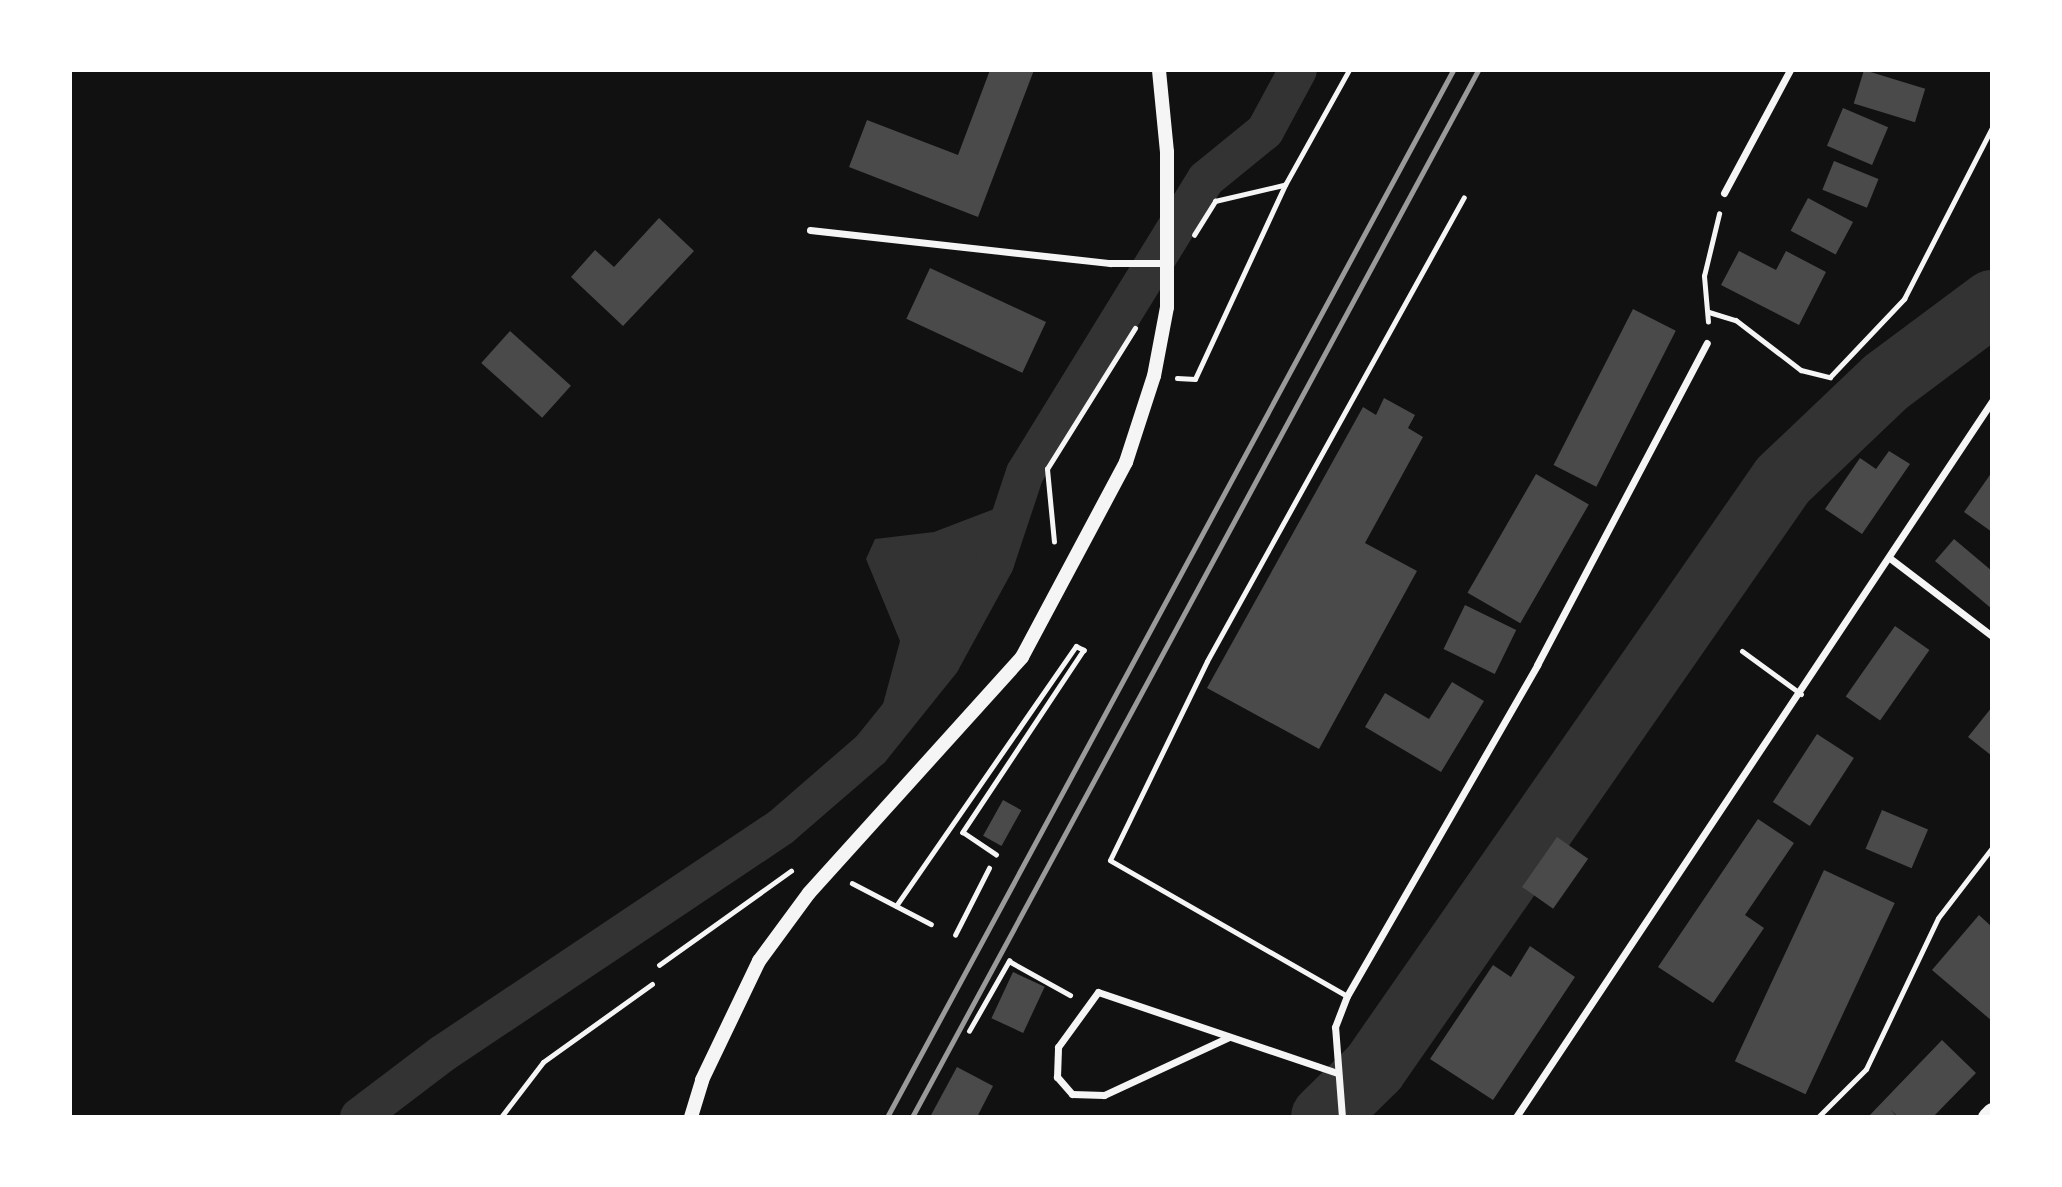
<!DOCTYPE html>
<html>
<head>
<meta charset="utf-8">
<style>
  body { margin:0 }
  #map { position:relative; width:2062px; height:1187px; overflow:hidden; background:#111; font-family:"Work Sans",sans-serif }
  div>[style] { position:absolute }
  .water>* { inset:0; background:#333 }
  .canal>* { height:38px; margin:-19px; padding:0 19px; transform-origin:19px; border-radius:19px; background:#333 }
  .river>* { height:66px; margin:-33px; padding:0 33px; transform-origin:33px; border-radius:33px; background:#333 }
  .building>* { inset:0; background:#4a4a4a; transform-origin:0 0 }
  .path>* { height:4.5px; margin:-2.25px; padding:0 2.25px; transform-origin:2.25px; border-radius:2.25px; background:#f5f5f5 }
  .service>* { height:5px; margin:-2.5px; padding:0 2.5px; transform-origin:2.5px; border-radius:2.5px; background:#f5f5f5 }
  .minor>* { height:7px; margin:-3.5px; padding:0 3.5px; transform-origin:3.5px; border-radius:3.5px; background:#f5f5f5 }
  .secondary>* { height:14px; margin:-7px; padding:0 7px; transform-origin:7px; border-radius:7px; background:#f5f5f5 }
  .trunk>* { height:19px; margin:-9.5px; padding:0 9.5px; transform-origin:9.5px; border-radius:9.5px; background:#f5f5f5 }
  .rail>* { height:5px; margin:-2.5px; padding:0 2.5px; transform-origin:2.5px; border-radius:2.5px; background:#9a9a9a }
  span { translate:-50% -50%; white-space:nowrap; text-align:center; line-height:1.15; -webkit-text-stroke:6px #fff; paint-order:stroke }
  .frame { position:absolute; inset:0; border:72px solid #fff; pointer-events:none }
</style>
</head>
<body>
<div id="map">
  <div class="water">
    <div style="clip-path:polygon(1015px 501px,995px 563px,941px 662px,871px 749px,900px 641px,866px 559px,875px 539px,934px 532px)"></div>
  </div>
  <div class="canal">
    <div style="left:359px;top:1117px;width:104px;rotate:-37.2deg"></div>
    <div style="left:442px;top:1054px;width:408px;rotate:-33.8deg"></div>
    <div style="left:781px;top:827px;width:119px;rotate:-40.9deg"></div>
    <div style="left:871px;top:749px;width:112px;rotate:-51.2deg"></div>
    <div style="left:941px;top:662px;width:113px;rotate:-61.4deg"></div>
    <div style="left:995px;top:563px;width:95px;rotate:-71.6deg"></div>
    <div style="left:1025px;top:473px;width:345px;rotate:-58.4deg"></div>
    <div style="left:1206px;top:179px;width:76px;rotate:-39.1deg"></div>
    <div style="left:1265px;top:131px;width:69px;rotate:-61.6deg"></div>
  </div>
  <div class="river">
    <div style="left:1324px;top:1117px;width:70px;rotate:-44.4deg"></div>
    <div style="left:1374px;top:1068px;width:716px;rotate:-55.18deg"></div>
    <div style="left:1783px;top:480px;width:142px;rotate:-43.6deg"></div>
    <div style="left:1886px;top:382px;width:132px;rotate:-36.7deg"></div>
  </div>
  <div class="building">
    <div style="clip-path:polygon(990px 70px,1034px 70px,978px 217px,849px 167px,867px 120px,958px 155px)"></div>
    <div style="left:1864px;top:70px;width:64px;height:35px;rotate:17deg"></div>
    <div style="left:1843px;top:108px;width:49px;height:41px;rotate:23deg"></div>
    <div style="left:1834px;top:161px;width:48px;height:31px;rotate:22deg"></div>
    <div style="left:1808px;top:198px;width:51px;height:37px;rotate:28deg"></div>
    <div style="clip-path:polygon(659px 218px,694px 251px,623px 326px,571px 277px,595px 250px,614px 267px)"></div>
    <div style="clip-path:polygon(1739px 251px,1776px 270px,1786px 251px,1826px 272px,1799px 325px,1721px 285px)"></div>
    <div style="left:930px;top:268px;width:128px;height:56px;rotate:25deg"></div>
    <div style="left:1633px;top:309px;width:48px;height:175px;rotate:27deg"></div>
    <div style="left:510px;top:331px;width:82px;height:43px;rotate:42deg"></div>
    <div style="clip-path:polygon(1384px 398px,1415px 415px,1408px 428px,1423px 437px,1365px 543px,1417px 571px,1319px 749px,1207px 688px,1363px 407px,1376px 415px)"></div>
    <div style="clip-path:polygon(1889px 451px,1910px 464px,1862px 534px,1825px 509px,1860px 458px,1876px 469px)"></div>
    <div style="clip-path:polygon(1992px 472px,1992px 532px,1964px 512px)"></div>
    <div style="left:1536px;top:474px;width:61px;height:137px;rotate:30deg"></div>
    <div style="clip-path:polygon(1954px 539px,1992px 571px,1992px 609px,1935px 561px)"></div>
    <div style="left:1465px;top:605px;width:57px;height:49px;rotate:26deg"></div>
    <div style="left:1895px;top:626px;width:42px;height:86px;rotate:35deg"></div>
    <div style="clip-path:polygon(1452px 682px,1484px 701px,1441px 772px,1365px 727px,1385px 693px,1429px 719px)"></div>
    <div style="clip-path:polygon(1992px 707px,1992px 756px,1968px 737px)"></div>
    <div style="left:1817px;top:734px;width:44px;height:81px;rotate:33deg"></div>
    <div style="left:1003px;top:800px;width:21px;height:41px;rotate:29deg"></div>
    <div style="left:1882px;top:810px;width:50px;height:42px;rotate:23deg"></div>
    <div style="clip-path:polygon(1758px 819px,1794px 843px,1745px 915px,1764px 928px,1713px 1003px,1658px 967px)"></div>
    <div style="left:1557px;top:837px;width:38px;height:61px;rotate:35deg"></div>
    <div style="left:1824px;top:870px;width:78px;height:211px;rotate:25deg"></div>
    <div style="clip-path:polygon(1979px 915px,1992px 927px,1992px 1021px,1932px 970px)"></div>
    <div style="clip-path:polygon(1530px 946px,1575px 977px,1493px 1100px,1430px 1059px,1493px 965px,1511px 977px)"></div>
    <div style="left:1013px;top:972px;width:35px;height:51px;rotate:25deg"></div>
    <div style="clip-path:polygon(1942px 1040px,1976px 1073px,1933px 1117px,1898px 1117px,1890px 1109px,1897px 1117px,1868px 1117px)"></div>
    <div style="clip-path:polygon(957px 1067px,993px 1086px,977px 1117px,930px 1117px)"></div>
  </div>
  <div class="path">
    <div style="left:1194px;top:235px;width:40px;rotate:-58deg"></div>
    <div style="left:1215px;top:201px;width:71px;rotate:-13.1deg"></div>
    <div style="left:1709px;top:312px;width:28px;rotate:17deg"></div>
    <div style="left:1736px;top:320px;width:82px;rotate:37.6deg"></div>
    <div style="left:1801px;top:370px;width:30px;rotate:14deg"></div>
    <div style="left:1830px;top:377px;width:108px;rotate:-46.5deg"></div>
    <div style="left:1904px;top:299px;width:192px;rotate:-62.8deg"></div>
    <div style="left:1708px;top:322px;width:46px;rotate:-95deg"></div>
    <div style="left:1704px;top:276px;width:64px;rotate:-76.4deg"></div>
    <div style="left:1177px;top:378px;width:18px;rotate:3deg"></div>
    <div style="left:1195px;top:379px;width:214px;rotate:-65.1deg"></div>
    <div style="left:1285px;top:185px;width:132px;rotate:-60.9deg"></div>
    <div style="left:1054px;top:542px;width:73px;rotate:-95.5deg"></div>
    <div style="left:1047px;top:469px;width:166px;rotate:-58deg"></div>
    <div style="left:852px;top:883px;width:89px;rotate:27.4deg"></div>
    <div style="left:896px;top:906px;width:316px;rotate:-55.3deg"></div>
    <div style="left:1076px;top:646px;width:9px;rotate:27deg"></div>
    <div style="left:1084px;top:650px;width:219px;rotate:123.6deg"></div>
    <div style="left:963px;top:832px;width:40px;rotate:34deg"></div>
    <div style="left:955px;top:935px;width:75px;rotate:-63.1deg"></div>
    <div style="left:659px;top:965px;width:162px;rotate:-35.5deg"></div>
    <div style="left:969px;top:1031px;width:81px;rotate:-60.3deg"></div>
    <div style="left:1009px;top:961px;width:70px;rotate:29.1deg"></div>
  </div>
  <div class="service">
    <div style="left:1742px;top:651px;width:73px;rotate:36.1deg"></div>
    <div style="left:1347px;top:996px;width:273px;rotate:-150.2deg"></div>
    <div style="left:1110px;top:860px;width:221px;rotate:-64deg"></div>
    <div style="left:1207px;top:661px;width:530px;rotate:-61.02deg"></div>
    <div style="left:501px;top:1117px;width:69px;rotate:-52.6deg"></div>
    <div style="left:543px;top:1062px;width:134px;rotate:-35.6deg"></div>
    <div style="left:1818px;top:1117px;width:68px;rotate:-45deg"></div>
    <div style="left:1866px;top:1069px;width:167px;rotate:-64.5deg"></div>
    <div style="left:1938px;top:918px;width:88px;rotate:-52.4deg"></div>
  </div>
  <div class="minor">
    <div style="left:1724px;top:193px;width:140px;rotate:-61.8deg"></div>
    <div style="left:810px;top:230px;width:302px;rotate:6.3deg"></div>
    <div style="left:1110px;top:263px;width:58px"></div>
    <div style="left:1891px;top:559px;width:127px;rotate:37.3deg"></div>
    <div style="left:1229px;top:1037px;width:138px;rotate:155.1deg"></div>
    <div style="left:1104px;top:1095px;width:32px;rotate:-178deg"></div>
    <div style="left:1072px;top:1094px;width:23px;rotate:-131deg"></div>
    <div style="left:1057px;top:1077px;width:30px;rotate:-88deg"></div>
    <div style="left:1058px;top:1047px;width:68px;rotate:-54deg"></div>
    <div style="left:1098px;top:992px;width:252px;rotate:18.7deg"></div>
    <div style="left:1342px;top:1117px;width:90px;rotate:-94.4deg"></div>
    <div style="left:1335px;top:1027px;width:33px;rotate:-69deg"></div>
    <div style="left:1347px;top:996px;width:382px;rotate:-60.1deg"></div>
    <div style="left:1537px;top:665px;width:364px;rotate:-62.2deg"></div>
    <div style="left:1516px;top:1117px;width:860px;rotate:-56.38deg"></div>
  </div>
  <div class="secondary">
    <div style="left:691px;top:1117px;width:39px;rotate:-73deg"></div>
    <div style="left:702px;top:1080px;width:132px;rotate:-64.4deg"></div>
    <div style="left:759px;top:961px;width:84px;rotate:-53.7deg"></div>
    <div style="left:809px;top:893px;width:318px;rotate:-47.9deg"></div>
    <div style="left:1022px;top:657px;width:221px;rotate:-61.9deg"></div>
    <div style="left:1126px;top:462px;width:90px;rotate:-72deg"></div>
    <div style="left:1154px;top:376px;width:70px;rotate:-79.3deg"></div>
    <div style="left:1167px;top:307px;width:155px;rotate:-90deg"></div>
    <div style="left:1167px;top:152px;width:82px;rotate:-95.6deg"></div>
  </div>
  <div class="trunk">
    <div style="left:1987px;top:1117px;width:7px;rotate:-45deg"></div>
  </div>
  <div class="rail">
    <div style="left:887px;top:1117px;width:1190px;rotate:-61.6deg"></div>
    <div style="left:912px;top:1117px;width:1190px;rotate:-61.6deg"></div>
  </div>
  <div class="frame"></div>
</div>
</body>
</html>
